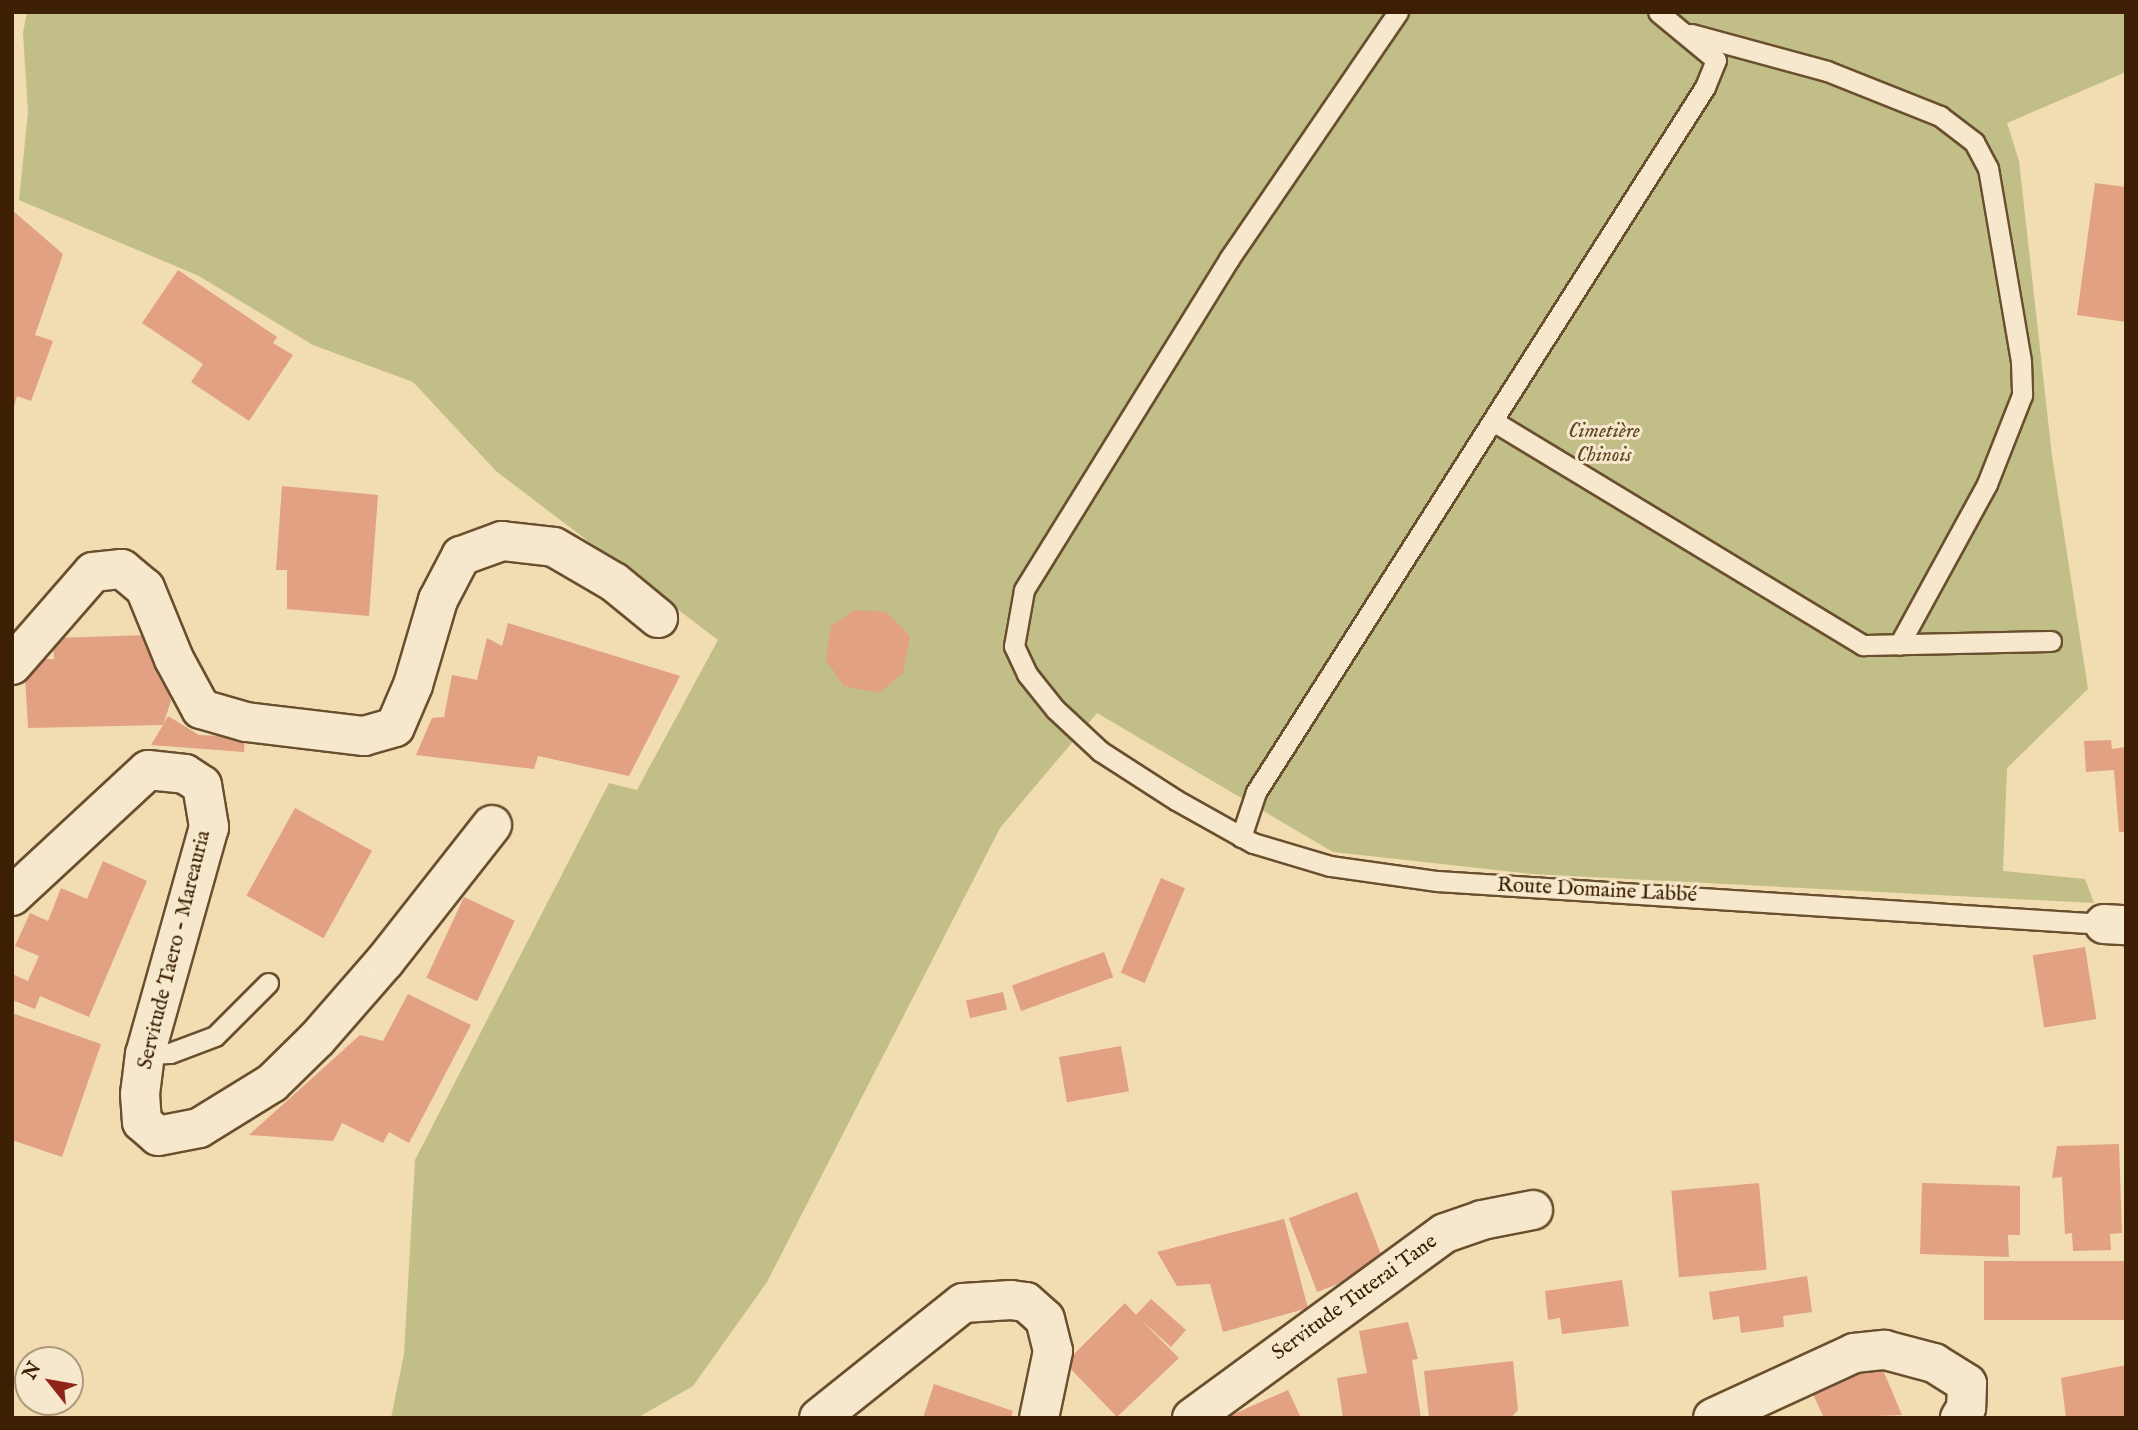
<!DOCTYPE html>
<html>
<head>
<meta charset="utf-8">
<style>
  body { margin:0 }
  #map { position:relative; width:2138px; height:1430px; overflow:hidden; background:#f2dcb2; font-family:"IM FELL English",serif }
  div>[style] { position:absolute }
  .green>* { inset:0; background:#c2be87 }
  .building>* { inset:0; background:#e1a182; transform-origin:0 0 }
  .roads { filter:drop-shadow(2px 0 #6a4f2f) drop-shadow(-2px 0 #6a4f2f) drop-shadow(0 2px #6a4f2f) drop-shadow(0 -2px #6a4f2f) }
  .service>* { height:19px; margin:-9.5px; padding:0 9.5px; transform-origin:9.5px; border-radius:9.5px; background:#f7e8cd }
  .minor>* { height:38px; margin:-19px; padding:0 19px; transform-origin:19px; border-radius:19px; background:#f7e8cd }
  span { translate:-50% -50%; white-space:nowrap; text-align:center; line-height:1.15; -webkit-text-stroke:6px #f7e8cd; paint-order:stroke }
  .park-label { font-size:21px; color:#5e4824; font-style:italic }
  .street-label { font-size:21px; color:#3d2003 }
  .frame { position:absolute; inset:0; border:14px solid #3d2003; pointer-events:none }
  .north { position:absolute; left:14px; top:1346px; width:70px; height:70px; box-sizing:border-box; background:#f7e8cd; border:2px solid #ad987c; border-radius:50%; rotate:301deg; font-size:19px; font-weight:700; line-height:28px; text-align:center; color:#3d2003 }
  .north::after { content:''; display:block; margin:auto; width:24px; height:32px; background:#8f2418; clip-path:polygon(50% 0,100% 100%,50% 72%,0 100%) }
</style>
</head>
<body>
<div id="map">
  <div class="green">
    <div style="clip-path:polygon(27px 12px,2126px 12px,2126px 72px,2007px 123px,2019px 161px,2052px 456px,2088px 689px,2007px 768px,2003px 871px,2085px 879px,2094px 903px,1532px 874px,1333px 852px,1097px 713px,1000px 828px,767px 1282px,693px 1386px,637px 1418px,391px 1418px,404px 1354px,415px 1160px,609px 783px,637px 790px,718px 640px,496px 471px,413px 382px,313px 345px,199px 276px,19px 200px,28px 112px,23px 33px)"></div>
  </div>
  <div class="building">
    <div style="clip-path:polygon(2095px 183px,2126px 187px,2126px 322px,2077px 315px)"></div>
    <div style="clip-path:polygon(12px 210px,63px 254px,35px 335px,53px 341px,31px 401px,17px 396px,13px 410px)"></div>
    <div style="clip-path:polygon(178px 270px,277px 337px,273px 343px,293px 355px,249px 421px,191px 382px,203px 364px,142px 323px)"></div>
    <div style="clip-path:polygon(282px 486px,378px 495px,369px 616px,287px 609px,287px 570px,276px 570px)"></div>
    <div style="clip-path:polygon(854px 610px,886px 612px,910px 636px,903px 673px,879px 693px,844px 686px,826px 660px,831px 626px)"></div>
    <div style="clip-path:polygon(508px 623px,680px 676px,629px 776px,538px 756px,534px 769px,416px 755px,432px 718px,444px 717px,452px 675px,477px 680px,487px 638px,502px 646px)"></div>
    <div style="clip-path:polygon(149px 635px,171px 701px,163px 725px,168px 716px,199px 735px,245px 737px,244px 752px,151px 745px,163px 725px,28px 728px,24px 659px,54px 659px,53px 638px)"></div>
    <div style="clip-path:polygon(2111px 740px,2112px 749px,2126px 747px,2126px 832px,2119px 832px,2114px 770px,2086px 772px,2084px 741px)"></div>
    <div style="left:295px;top:808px;width:88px;height:100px;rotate:29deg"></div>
    <div style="clip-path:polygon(103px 861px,147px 881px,89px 1017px,40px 996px,35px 1009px,12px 1000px,12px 974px,28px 981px,39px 956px,15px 946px,30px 913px,48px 921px,61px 888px,87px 899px)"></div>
    <div style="left:1161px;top:878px;width:26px;height:103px;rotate:23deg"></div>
    <div style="left:464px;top:897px;width:56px;height:89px;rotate:25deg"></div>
    <div style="left:2085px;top:947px;width:73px;height:53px;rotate:81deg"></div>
    <div style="left:1104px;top:952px;width:27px;height:98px;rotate:70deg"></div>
    <div style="left:1003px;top:992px;width:18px;height:38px;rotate:77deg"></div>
    <div style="clip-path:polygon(408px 994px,471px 1025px,409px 1143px,389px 1132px,383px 1143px,342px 1123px,333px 1141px,249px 1135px,360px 1035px,383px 1041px)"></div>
    <div style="clip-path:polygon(12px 1013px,101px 1044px,62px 1157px,12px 1140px)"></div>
    <div style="left:1121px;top:1046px;width:46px;height:63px;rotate:80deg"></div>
    <div style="clip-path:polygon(2119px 1144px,2122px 1233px,2110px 1234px,2111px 1250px,2073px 1251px,2072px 1233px,2065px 1234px,2062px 1177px,2052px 1178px,2057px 1146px)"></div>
    <div style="left:1759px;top:1183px;width:87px;height:88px;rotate:85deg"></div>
    <div style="clip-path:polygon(1922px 1183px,2020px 1186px,2020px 1235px,2008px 1235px,2009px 1257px,1920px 1254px)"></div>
    <div style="left:1357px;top:1192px;width:79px;height:73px;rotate:69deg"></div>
    <div style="clip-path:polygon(1284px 1219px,1308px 1308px,1223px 1332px,1210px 1284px,1177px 1286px,1157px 1252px)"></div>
    <div style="left:2126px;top:1261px;width:59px;height:142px;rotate:90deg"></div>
    <div style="clip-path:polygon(1807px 1276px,1812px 1312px,1783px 1316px,1784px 1327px,1741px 1333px,1739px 1316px,1713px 1320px,1709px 1292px)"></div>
    <div style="clip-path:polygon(1622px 1280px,1629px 1326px,1562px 1334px,1560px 1318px,1548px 1320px,1545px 1291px)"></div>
    <div style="clip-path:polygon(1151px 1299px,1186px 1330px,1171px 1347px,1140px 1319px,1179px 1358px,1117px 1417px,1065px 1363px,1125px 1303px,1136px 1315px)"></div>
    <div style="clip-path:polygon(1408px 1322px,1418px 1359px,1412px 1360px,1421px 1418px,1343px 1418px,1337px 1378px,1367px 1373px,1359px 1331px)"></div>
    <div style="clip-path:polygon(1513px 1361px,1518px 1410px,1511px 1418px,1429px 1418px,1424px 1371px)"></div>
    <div style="clip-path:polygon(1880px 1363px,1902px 1415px,1824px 1418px,1812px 1392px)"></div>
    <div style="clip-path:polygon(2126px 1365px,2126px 1418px,2066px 1418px,2061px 1378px)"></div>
    <div style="clip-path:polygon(934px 1384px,1013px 1411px,1011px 1418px,923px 1418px)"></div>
    <div style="clip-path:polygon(1288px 1390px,1301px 1418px,1225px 1418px)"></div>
  </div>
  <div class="roads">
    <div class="service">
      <div style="left:1398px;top:12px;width:299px;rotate:124.4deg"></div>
      <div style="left:1229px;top:259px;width:389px;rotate:121.8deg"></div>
      <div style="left:1024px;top:590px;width:57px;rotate:100.1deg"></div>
      <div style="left:1014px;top:646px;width:31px;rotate:65deg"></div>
      <div style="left:1027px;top:674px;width:45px;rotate:51.3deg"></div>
      <div style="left:1055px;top:709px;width:62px;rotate:43deg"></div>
      <div style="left:1100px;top:751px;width:90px;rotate:32.8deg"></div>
      <div style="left:1176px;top:800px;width:88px;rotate:29.2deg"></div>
      <div style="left:1253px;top:843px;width:80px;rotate:16.6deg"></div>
      <div style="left:1330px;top:866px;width:108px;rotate:8deg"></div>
      <div style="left:1437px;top:881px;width:668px;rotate:3.69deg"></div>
      <div style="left:1691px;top:34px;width:141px;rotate:15.2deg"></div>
      <div style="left:1827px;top:71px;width:122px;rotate:21.7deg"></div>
      <div style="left:1940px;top:116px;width:43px;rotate:37.4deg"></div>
      <div style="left:1974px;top:142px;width:30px;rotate:62deg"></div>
      <div style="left:1988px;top:168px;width:197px;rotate:80.3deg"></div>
      <div style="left:2021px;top:362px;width:33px;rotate:88deg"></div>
      <div style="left:2022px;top:395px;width:96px;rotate:111.5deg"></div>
      <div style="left:1987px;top:484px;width:183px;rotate:118.7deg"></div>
      <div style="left:1493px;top:421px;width:433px;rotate:31.2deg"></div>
      <div style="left:1863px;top:645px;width:188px;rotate:-1.2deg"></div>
      <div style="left:1241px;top:837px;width:47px;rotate:-71.6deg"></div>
      <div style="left:1256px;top:792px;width:836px;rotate:-57.51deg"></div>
      <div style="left:1705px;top:87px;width:29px;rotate:-68deg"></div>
      <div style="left:1716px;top:60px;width:75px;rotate:-140.4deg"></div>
      <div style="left:145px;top:1054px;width:25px;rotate:-2deg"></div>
      <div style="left:170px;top:1053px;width:48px;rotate:-20.7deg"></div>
      <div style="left:215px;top:1036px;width:75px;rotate:-45deg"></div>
    </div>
    <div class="minor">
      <div style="left:12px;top:665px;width:123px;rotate:-48.9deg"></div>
      <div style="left:93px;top:572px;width:29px;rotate:-6deg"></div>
      <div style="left:122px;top:569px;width:30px;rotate:40deg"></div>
      <div style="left:145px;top:588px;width:77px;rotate:67.8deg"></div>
      <div style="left:174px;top:659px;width:57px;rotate:61.6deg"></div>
      <div style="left:201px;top:709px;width:47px;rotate:16.1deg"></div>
      <div style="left:246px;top:722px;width:119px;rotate:6.8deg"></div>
      <div style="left:364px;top:736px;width:32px;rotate:-16deg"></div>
      <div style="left:395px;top:727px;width:46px;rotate:-66.8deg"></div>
      <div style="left:413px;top:685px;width:89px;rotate:-73.6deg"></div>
      <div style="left:438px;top:600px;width:50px;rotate:-62.4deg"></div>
      <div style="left:461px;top:556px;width:44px;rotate:-20.1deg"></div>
      <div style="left:502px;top:541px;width:52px;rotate:6.6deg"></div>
      <div style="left:554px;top:547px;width:69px;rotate:30.3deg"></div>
      <div style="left:614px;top:582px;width:57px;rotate:39.3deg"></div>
      <div style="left:12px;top:896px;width:185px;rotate:-42.8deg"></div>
      <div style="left:148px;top:770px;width:37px;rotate:6deg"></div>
      <div style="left:185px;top:774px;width:20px;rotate:33deg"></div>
      <div style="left:202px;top:785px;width:43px;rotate:80.5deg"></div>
      <div style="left:209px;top:827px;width:236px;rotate:105.7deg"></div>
      <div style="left:145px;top:1054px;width:40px;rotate:97.1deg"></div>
      <div style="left:140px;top:1094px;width:28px;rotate:86deg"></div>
      <div style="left:142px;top:1122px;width:21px;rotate:41deg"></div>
      <div style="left:158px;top:1136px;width:42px;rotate:-11deg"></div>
      <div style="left:199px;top:1128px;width:86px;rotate:-31.7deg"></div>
      <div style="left:272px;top:1083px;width:63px;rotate:-44.4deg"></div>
      <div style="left:317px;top:1039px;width:103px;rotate:-48.9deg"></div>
      <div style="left:385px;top:961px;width:173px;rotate:-51.8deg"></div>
      <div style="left:2104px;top:924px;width:22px;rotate:3deg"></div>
      <div style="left:819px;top:1418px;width:184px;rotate:-38.6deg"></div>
      <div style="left:963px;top:1303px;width:48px;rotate:-3.6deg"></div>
      <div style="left:1011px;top:1300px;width:15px;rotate:8deg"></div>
      <div style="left:1026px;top:1302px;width:25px;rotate:42deg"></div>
      <div style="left:1045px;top:1319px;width:33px;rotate:76deg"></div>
      <div style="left:1053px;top:1351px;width:68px;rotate:101.8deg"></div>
      <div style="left:1192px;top:1418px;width:313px;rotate:-36.2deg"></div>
      <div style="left:1445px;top:1233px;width:39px;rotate:-19deg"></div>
      <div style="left:1482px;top:1220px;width:52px;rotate:-11.1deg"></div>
      <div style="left:1713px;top:1418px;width:155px;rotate:-24.7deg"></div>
      <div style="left:1854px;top:1353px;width:31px;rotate:-6deg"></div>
      <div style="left:1885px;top:1350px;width:51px;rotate:14.9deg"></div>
      <div style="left:1934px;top:1363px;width:39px;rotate:32deg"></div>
      <div style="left:1967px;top:1384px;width:24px;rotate:92deg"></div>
      <div style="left:1966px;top:1408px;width:12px;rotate:121deg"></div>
    </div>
  </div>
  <div class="park-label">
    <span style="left:1604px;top:444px">Cimetière<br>Chinois</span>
  </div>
  <div class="street-label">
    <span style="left:1597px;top:891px;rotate:3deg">Route Domaine Labbé</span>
    <span style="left:175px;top:950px;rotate:-76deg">Servitude Taero - Mareauria</span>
    <span style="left:1355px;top:1298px;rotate:-36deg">Servitude Tuterai Tane</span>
  </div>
  <div class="frame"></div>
  <div class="north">N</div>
</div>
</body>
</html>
